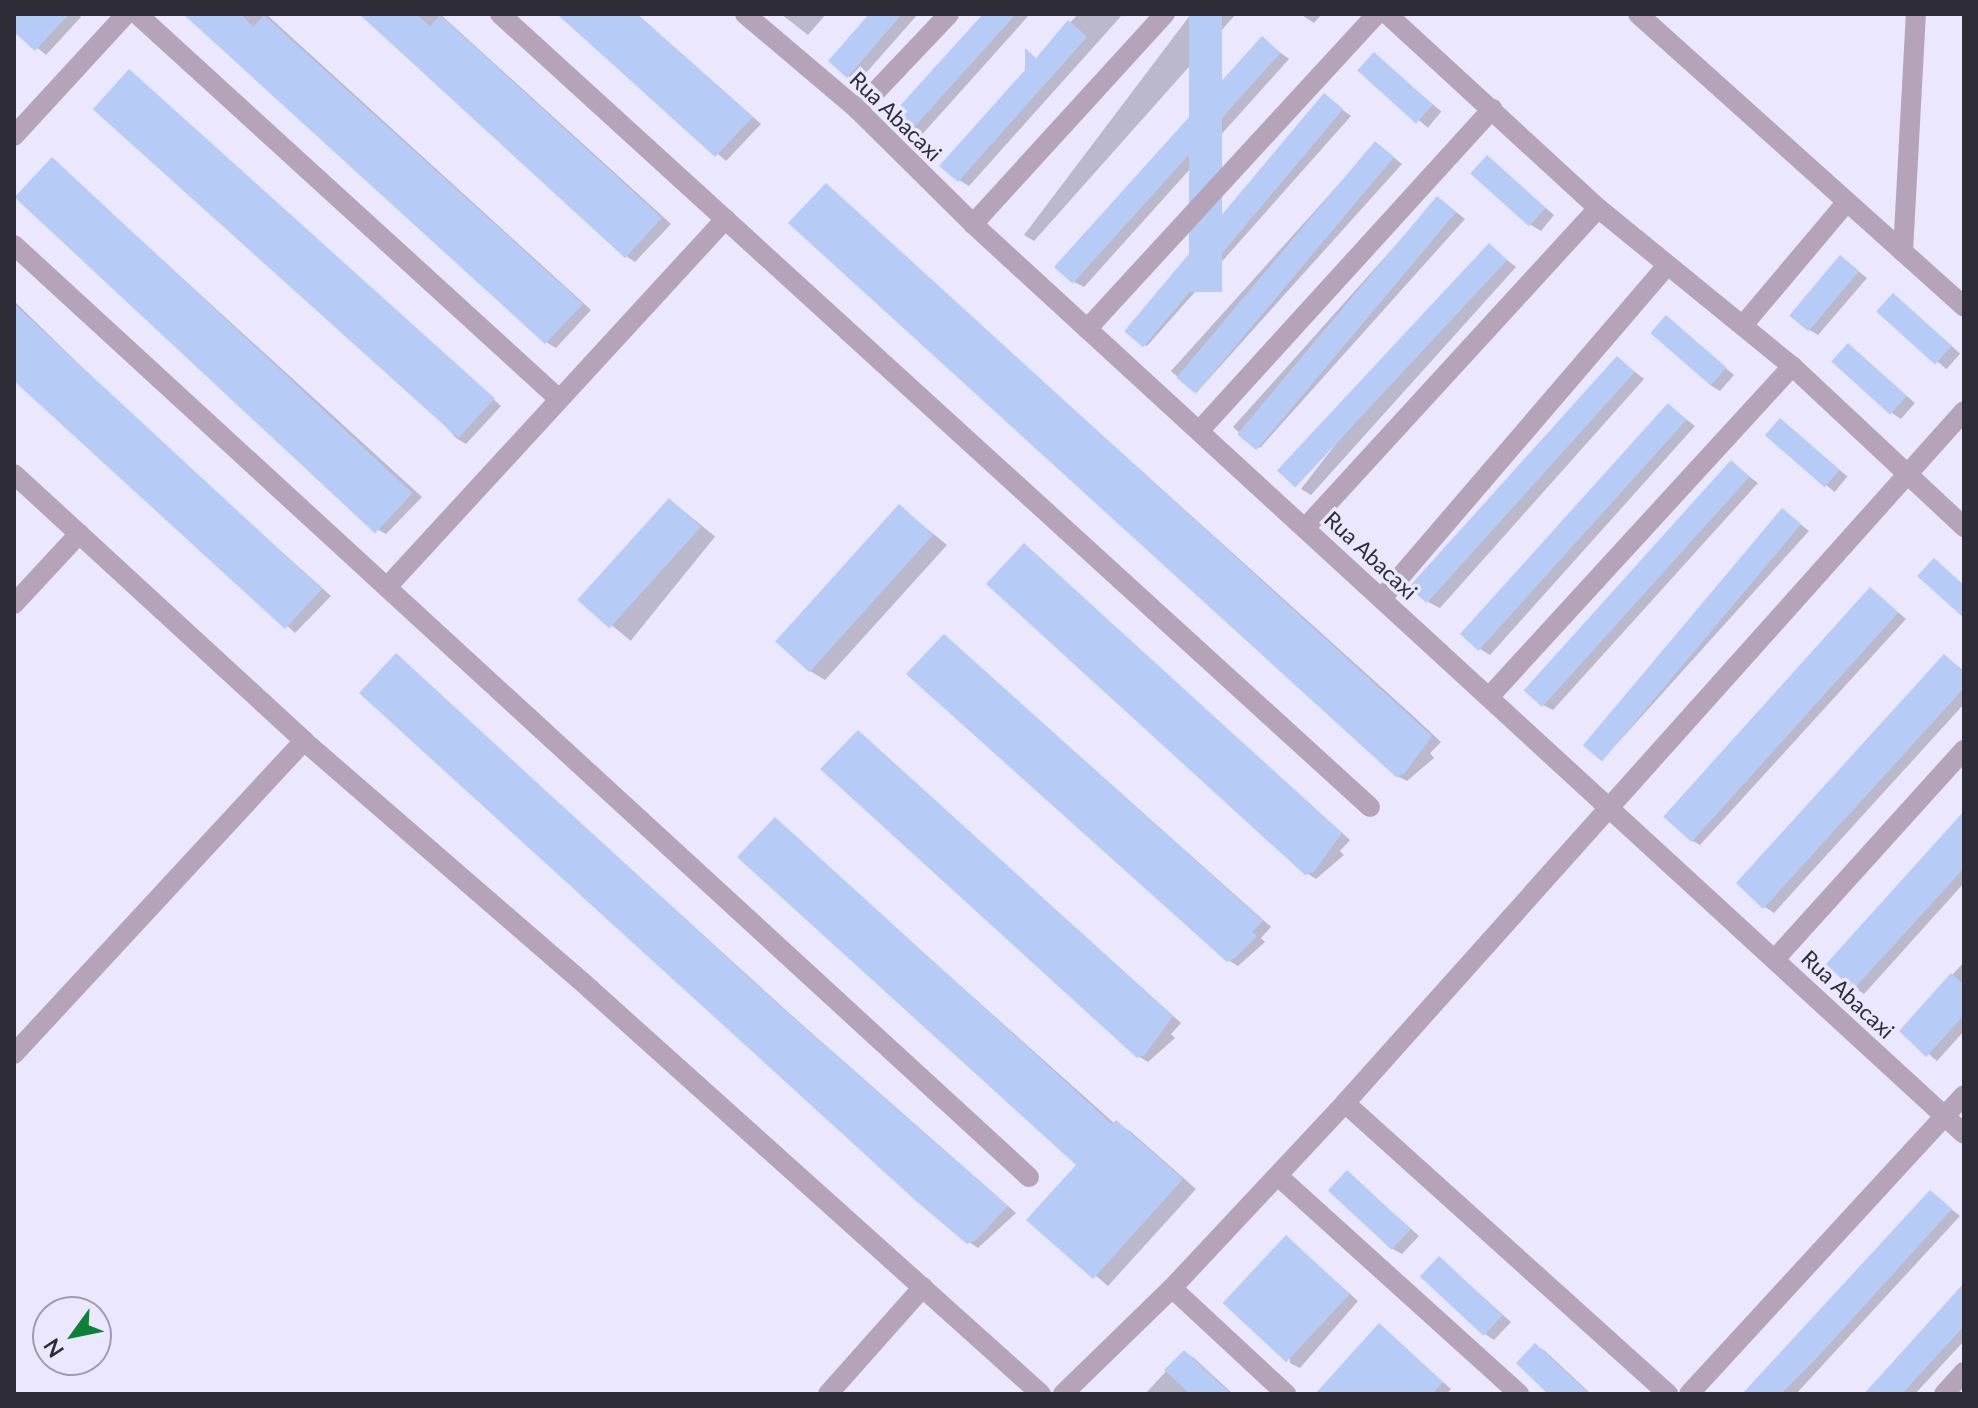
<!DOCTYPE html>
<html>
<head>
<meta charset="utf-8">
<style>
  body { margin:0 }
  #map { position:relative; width:1978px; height:1408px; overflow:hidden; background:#eae7fe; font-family:Lato,sans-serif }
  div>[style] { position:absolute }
  .shadow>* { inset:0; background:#0003; transform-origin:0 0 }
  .building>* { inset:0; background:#b6ccf7; transform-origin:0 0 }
  .street>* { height:20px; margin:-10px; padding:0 10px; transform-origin:10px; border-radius:10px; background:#b5a4b9 }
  span { translate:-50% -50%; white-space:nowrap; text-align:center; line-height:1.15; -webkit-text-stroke:7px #eae7fe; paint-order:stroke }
  .street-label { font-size:22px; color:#2e2c37 }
  .frame { position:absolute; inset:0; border:16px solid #2e2c37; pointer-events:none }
  .north { position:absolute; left:32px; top:1296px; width:80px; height:80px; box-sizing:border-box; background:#eae7fe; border:2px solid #9f9cae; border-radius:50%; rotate:237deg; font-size:22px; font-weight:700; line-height:32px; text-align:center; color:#2e2c37 }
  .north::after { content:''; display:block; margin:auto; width:28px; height:36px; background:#0d8139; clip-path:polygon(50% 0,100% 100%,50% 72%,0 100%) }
</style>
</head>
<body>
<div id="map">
  <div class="shadow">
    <div style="clip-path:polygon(14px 14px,77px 14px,81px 17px,46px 55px,14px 29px)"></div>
    <div style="clip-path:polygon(186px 14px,266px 14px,591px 310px,556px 348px,546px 342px)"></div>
    <div style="clip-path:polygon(360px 14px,440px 14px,671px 224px,635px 262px,626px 256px)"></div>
    <div style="clip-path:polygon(557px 14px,637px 14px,761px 124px,726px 161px)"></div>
    <div style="clip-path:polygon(781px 14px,826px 14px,808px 35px)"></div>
    <div style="clip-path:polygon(873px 14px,918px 14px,858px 82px,848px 76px)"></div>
    <div style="clip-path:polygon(985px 14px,1030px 14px,918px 139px,908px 134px,891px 119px)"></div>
    <div style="clip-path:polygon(1078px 14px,1123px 14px,969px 186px,959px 180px,942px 165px)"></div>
    <div style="clip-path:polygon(1191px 14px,1236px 14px,1034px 241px,1024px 235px)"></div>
    <div style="clip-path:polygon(1300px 14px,1322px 14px,1314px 23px)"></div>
    <div style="clip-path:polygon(1262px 39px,1289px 59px,1084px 287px,1074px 282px)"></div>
    <div style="left:1374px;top:55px;width:88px;height:21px;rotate:40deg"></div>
    <div style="clip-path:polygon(130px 71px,501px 406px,466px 444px,456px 438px)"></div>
    <div style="clip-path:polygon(1324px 96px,1351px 116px,1147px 346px,1137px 340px)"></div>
    <div style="clip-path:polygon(1376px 143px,1402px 164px,1197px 392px,1188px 386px,1171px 371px)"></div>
    <div style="clip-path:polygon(1487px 158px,1554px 215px,1541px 231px,1531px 225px)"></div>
    <div style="clip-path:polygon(53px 160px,422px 497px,386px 534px,377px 529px)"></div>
    <div style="clip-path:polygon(826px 186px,1411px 714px,1441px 742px,1430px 753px,1434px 758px,1407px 781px,1397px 776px)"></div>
    <div style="clip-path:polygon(1438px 198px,1465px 219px,1260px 448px,1250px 442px,1233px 427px)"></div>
    <div style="clip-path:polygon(1489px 246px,1516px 267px,1311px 495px,1301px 489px)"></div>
    <div style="clip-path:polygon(1841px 257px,1867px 278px,1818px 335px,1808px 329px)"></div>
    <div style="left:1893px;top:295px;width:89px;height:21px;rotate:41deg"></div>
    <div style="clip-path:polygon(14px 301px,159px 442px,331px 596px,295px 633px,14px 376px)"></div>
    <div style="clip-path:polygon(1667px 318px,1734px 375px,1720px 391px,1710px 385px)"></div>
    <div style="clip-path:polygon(1848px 346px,1915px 403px,1901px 419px,1892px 413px)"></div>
    <div style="clip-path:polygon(1617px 358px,1644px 379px,1440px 608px,1430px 603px,1413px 588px)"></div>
    <div style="clip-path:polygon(1669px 406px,1695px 426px,1490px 655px,1480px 649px)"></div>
    <div style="left:1780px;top:420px;width:88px;height:20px;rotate:40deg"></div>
    <div style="clip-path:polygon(1731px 463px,1758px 483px,1553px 710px,1543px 705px,1526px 690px)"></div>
    <div style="left:670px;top:500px;width:58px;height:134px;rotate:39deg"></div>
    <div style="clip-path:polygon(899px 506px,947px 545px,825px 680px,810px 671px)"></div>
    <div style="clip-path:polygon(1782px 510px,1809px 531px,1604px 758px,1594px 752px)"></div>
    <div style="clip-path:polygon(1024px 546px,1350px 840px,1340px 851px,1344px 855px,1316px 879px,1307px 873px)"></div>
    <div style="clip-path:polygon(1871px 589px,1906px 619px,1700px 845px,1691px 840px)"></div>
    <div style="clip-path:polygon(945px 636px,1271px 927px,1261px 938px,1265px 942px,1238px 966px,1228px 960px)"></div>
    <div style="clip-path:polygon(397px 656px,790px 1014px,1016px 1213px,978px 1248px,969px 1242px)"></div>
    <div style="clip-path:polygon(1945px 656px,1964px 671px,1964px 704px,1774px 913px,1765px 907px,1738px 883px)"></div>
    <div style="clip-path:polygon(859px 732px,1181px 1023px,1171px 1034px,1175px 1038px,1148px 1062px,1138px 1056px)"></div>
    <div style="clip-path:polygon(1964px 814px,1964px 883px,1864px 994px,1855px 988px)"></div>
    <div style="clip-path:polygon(775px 820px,1115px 1124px,1130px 1131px,1196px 1189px,1108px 1286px,1029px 1220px,1078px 1165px)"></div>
    <div style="clip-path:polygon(1964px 962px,1964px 1031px,1937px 1061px,1901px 1031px)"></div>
    <div style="clip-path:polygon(1348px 1173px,1419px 1236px,1402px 1254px,1393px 1249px)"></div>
    <div style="clip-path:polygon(1931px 1193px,1960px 1216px,1796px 1394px,1745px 1394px)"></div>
    <div style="clip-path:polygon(1286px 1237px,1358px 1301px,1300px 1368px,1290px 1363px)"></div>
    <div style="clip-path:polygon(1439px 1258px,1511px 1322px,1494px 1340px,1485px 1334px)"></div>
    <div style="clip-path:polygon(1964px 1286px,1964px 1341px,1915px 1394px,1864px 1394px)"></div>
    <div style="clip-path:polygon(1379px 1326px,1451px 1389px,1447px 1394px,1322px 1394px)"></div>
    <div style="clip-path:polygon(1535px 1345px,1545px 1351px,1591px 1394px,1551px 1394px)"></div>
    <div style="clip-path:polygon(1184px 1352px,1194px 1358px,1233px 1394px,1145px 1394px)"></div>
  </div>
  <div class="building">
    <div style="clip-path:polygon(14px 14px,69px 14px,35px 51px,14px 32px)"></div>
    <div style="clip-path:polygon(183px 14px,241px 14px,253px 27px,264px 15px,583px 304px,545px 344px)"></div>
    <div style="clip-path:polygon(359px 14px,416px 14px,430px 26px,440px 15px,662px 218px,625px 258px)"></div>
    <div style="clip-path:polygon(557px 14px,637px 14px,753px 117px,715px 157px)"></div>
    <div style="clip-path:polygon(869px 14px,902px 14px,847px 78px,828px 61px)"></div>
    <div style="clip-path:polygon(983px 14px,1016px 14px,907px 135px,888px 119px)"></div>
    <div style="left:1189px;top:14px;width:33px;height:278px"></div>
    <div style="clip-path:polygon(1068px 20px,1087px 37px,958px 182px,939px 166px,1025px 70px,1025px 48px,1036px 58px)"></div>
    <div style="left:1262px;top:36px;width:25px;height:311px;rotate:42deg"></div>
    <div style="left:1374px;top:52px;width:79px;height:25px;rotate:42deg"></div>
    <div style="left:129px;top:69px;width:492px;height:54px;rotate:42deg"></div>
    <div style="left:1324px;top:93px;width:25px;height:311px;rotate:40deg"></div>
    <div style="left:1375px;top:141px;width:25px;height:309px;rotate:40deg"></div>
    <div style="left:1487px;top:155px;width:79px;height:25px;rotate:42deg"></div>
    <div style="left:52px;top:157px;width:493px;height:55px;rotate:43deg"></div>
    <div style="clip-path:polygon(826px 183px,1432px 736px,1404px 774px,1396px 777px,788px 223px)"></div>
    <div style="left:1437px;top:196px;width:25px;height:311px;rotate:40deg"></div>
    <div style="left:1489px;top:243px;width:25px;height:311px;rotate:43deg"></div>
    <div style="left:1840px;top:255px;width:25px;height:79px;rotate:40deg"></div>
    <div style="left:1893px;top:293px;width:79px;height:25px;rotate:42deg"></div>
    <div style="clip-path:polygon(14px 304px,322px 589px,285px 629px,14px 381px)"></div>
    <div style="left:1666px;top:315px;width:80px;height:24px;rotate:41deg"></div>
    <div style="left:1848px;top:343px;width:79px;height:25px;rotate:42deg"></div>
    <div style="left:1617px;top:356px;width:24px;height:311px;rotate:42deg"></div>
    <div style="left:1668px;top:403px;width:25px;height:311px;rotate:42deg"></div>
    <div style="left:1780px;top:418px;width:79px;height:23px;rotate:41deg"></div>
    <div style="left:1731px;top:460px;width:25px;height:310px;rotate:42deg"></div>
    <div style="left:669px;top:498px;width:43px;height:137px;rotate:42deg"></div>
    <div style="left:899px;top:504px;width:46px;height:185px;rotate:42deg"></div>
    <div style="left:1782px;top:508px;width:25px;height:310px;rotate:40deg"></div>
    <div style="clip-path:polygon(1024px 543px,1342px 833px,1314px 872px,1305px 875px,986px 584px)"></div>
    <div style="clip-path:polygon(1934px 558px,1964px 585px,1964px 618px,1917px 576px)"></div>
    <div style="left:1870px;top:587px;width:38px;height:309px;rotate:42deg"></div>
    <div style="clip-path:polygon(944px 634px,1263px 921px,1252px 932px,1257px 936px,1235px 958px,1227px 962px,906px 674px)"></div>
    <div style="clip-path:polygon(396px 653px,780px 1006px,1008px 1206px,976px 1240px,967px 1244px,916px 1201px,359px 693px)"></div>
    <div style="clip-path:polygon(1944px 654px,1964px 672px,1964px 688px,1763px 909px,1736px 883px)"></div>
    <div style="clip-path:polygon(858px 730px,1173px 1016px,1145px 1055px,1137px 1058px,820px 769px)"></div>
    <div style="clip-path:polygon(1964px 811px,1964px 868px,1853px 990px,1826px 964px)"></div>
    <div style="clip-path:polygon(775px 817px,1112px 1124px,1116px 1120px,1183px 1179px,1093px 1279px,1026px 1220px,1076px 1165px,737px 857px)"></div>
    <div style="clip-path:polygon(1951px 973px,1964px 985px,1964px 1015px,1926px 1057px,1899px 1031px)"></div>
    <div style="left:1347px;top:1170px;width:87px;height:28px;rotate:43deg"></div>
    <div style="clip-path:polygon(1930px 1190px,1952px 1209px,1815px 1360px,1781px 1394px,1742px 1394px)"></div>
    <div style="left:1286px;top:1235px;width:87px;height:93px;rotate:43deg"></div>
    <div style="left:1439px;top:1256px;width:87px;height:28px;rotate:43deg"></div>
    <div style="clip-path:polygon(1964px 1283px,1964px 1326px,1932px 1361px,1902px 1394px,1864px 1394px)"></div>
    <div style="clip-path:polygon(1379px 1323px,1443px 1382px,1432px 1394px,1315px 1394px)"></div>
    <div style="clip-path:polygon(1535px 1343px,1567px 1373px,1590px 1394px,1548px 1394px,1516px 1363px)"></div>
    <div style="clip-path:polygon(1184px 1350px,1231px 1394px,1190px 1394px,1164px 1370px)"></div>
  </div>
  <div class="street">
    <div style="left:137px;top:14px;width:571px;rotate:42.37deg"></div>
    <div style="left:500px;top:14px;width:1177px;rotate:42.35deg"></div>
    <div style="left:745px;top:14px;width:148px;rotate:40.3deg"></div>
    <div style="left:858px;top:110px;width:162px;rotate:44.7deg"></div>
    <div style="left:973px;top:224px;width:1345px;rotate:42.56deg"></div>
    <div style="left:1387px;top:14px;width:287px;rotate:42.6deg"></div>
    <div style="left:1598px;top:208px;width:250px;rotate:39.2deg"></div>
    <div style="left:1792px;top:366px;width:236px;rotate:43.1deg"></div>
    <div style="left:1638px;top:14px;width:438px;rotate:41.9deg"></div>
    <div style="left:858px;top:110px;width:132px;rotate:-46.5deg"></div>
    <div style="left:14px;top:136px;width:166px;rotate:-47.4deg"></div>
    <div style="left:973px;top:224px;width:285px;rotate:-47.6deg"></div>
    <div style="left:14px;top:245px;width:1378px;rotate:42.56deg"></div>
    <div style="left:1903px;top:252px;width:238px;rotate:-86.9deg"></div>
    <div style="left:1744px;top:324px;width:158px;rotate:-49.9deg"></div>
    <div style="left:1087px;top:329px;width:428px;rotate:-47.4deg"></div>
    <div style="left:1201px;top:429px;width:433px;rotate:-47.7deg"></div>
    <div style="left:14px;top:474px;width:394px;rotate:42.6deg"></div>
    <div style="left:304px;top:741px;width:379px;rotate:40.9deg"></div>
    <div style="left:590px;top:989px;width:606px;rotate:41.92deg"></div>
    <div style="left:1306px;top:527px;width:432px;rotate:-47.5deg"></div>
    <div style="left:387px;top:587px;width:500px;rotate:-47.4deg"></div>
    <div style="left:1382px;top:598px;width:438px;rotate:-49.4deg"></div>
    <div style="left:14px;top:604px;width:96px;rotate:-47.1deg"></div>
    <div style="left:1489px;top:697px;width:449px;rotate:-47.5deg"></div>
    <div style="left:1775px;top:959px;width:282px;rotate:-47.9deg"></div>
    <div style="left:14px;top:1054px;width:427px;rotate:-47.2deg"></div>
    <div style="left:1345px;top:1103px;width:435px;rotate:42deg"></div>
    <div style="left:1278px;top:1176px;width:325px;rotate:42.1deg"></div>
    <div style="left:1172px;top:1288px;width:156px;rotate:42.9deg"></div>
    <div style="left:828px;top:1394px;width:143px;rotate:-48.4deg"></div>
    <div style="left:1063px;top:1394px;width:152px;rotate:-44.2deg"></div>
    <div style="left:1172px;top:1288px;width:253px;rotate:-46.9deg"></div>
    <div style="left:1345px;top:1103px;width:928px;rotate:-48.19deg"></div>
    <div style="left:1689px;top:1394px;width:406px;rotate:-47.4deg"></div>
    <div style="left:1944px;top:1394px;width:30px;rotate:-48deg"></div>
  </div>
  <div class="street-label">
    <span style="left:896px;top:116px;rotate:44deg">Rua Abacaxi</span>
    <span style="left:1371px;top:555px;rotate:43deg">Rua Abacaxi</span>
    <span style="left:1848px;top:994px;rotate:43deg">Rua Abacaxi</span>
  </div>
  <div class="frame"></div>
  <div class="north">N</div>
</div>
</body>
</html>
